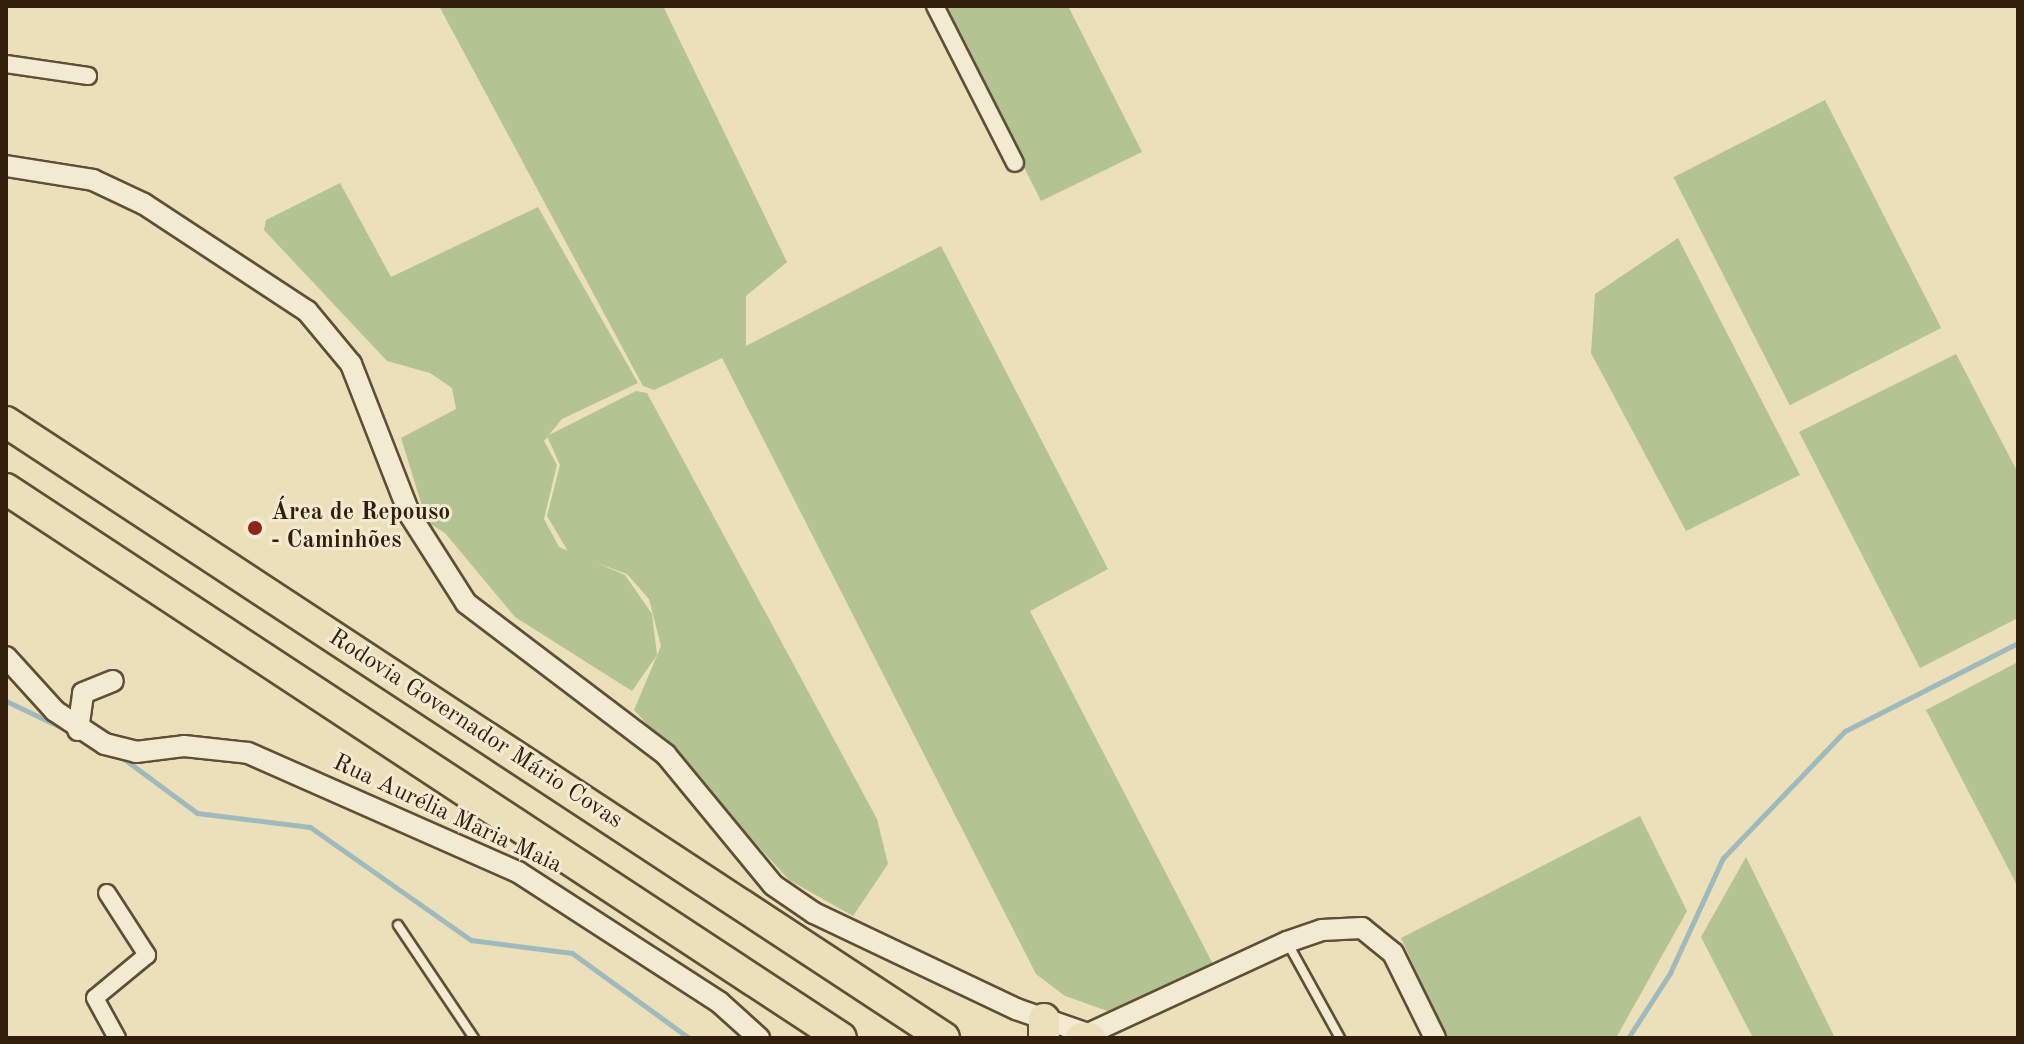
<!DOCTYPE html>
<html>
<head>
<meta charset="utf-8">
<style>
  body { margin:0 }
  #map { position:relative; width:2024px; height:1044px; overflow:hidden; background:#ebe0b9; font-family:"Old Standard TT",serif }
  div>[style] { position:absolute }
  .green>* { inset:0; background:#b3c392; transform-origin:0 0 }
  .stream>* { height:5px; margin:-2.5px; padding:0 2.5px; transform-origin:2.5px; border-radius:2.5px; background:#9fbabc }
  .roads { filter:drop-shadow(2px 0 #604e36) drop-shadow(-2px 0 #604e36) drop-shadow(0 2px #604e36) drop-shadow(0 -2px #604e36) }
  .service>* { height:8px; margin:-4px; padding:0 4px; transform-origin:4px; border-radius:4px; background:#f2ebd2 }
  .minor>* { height:16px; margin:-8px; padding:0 8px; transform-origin:8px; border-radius:8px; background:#f2ebd2 }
  .tertiary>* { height:20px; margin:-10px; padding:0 10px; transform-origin:10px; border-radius:10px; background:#f2ebd2 }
  .motorway>* { height:30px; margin:-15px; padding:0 15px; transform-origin:15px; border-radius:15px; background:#ebe0b9 }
  .dots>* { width:22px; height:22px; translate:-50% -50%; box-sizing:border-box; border:4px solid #f2ebd2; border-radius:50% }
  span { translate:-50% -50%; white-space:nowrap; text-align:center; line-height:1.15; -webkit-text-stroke:6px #f2ebd2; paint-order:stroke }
  .poi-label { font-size:24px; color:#311e0b; font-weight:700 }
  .left { translate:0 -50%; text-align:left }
  .street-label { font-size:24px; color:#311e0b }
  .frame { position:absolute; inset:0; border:8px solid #311e0b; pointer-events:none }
</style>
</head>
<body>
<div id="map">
  <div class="green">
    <div style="clip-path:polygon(439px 6px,663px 6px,787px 262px,746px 296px,746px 346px,941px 246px,1108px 569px,1030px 611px,1214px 966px,1116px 1014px,1065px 996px,1036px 974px,722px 358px,654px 390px,643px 386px)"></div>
    <div style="clip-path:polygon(943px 6px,1068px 6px,1142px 152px,1041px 201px)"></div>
    <div style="left:1825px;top:100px;width:256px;height:170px;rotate:63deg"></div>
    <div style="clip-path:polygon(340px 183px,391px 277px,538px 207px,638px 383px,562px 419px,544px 441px,557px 465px,544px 519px,559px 547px,625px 575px,652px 614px,657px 655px,632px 691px,515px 617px,445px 533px,427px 522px,401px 438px,456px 409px,452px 388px,430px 373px,387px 361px,264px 230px,266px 220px)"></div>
    <div style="clip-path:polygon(1678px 238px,1800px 475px,1686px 531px,1591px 353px,1595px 294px)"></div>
    <div style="clip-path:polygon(1956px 354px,2018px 473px,2018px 618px,1920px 668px,1799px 432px)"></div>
    <div style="clip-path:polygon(636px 391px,647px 393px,877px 819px,888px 864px,853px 916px,789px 880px,634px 710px,661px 646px,649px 599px,627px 574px,569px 553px,547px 516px,560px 465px,547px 436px)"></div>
    <div style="clip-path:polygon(2018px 662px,2018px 887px,1926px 710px)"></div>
    <div style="clip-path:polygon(1640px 816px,1687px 911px,1616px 1038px,1446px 1038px,1401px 938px)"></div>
    <div style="clip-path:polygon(1746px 857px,1835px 1038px,1753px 1038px,1701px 937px)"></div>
  </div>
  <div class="stream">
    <div style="left:6px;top:701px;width:65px;rotate:25.4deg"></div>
    <div style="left:120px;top:756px;width:96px;rotate:36.5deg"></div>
    <div style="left:197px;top:813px;width:114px;rotate:7.1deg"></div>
    <div style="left:310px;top:827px;width:197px;rotate:35.1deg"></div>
    <div style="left:471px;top:940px;width:102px;rotate:7.3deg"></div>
    <div style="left:572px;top:953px;width:145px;rotate:36deg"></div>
    <div style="left:1628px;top:1038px;width:77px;rotate:-57.1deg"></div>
    <div style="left:1670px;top:973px;width:127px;rotate:-65.3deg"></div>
    <div style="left:1723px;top:858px;width:176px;rotate:-46.2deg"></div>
    <div style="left:1845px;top:731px;width:194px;rotate:-27deg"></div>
  </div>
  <div class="roads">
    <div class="service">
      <div style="left:398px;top:925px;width:136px;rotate:56.1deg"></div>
      <div style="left:1287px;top:942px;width:110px;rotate:61.1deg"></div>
    </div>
    <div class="minor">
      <div style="left:935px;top:6px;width:176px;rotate:63deg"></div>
      <div style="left:6px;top:64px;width:83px;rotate:8.3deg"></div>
      <div style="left:107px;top:893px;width:74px;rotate:57.2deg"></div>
      <div style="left:147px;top:955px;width:67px;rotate:140.4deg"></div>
      <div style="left:95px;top:998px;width:46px;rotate:61.2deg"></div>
    </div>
    <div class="tertiary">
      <div style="left:6px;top:166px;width:88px;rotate:9.1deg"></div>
      <div style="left:93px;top:180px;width:56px;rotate:25.2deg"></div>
      <div style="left:144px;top:204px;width:195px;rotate:33.3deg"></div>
      <div style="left:307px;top:311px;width:69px;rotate:50.3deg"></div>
      <div style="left:351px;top:364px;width:162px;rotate:68.7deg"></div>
      <div style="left:410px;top:515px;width:104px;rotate:57.5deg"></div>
      <div style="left:466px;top:603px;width:251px;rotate:37.2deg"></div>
      <div style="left:666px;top:755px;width:168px;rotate:50.5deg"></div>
      <div style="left:773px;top:885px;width:50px;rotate:34.3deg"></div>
      <div style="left:814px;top:913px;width:224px;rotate:25.4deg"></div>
      <div style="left:1016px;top:1009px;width:76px;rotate:19.1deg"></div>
      <div style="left:1088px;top:1034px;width:219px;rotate:-24.8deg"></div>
      <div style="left:1287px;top:942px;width:37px;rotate:-19deg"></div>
      <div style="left:1322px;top:930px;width:40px;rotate:-2.9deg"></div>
      <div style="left:1362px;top:928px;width:40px;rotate:39deg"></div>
      <div style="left:1393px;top:953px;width:95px;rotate:63.7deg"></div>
      <div style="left:6px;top:657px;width:73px;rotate:47.8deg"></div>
      <div style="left:55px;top:711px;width:60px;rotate:33.4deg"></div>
      <div style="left:105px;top:744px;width:32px;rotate:14deg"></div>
      <div style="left:136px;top:752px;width:48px;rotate:-7.1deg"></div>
      <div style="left:184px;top:746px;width:64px;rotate:6.2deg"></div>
      <div style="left:248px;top:753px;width:295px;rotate:23.8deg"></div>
      <div style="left:518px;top:872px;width:239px;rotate:32.9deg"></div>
      <div style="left:719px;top:1002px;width:54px;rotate:42deg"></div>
      <div style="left:78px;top:730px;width:37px;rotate:-82deg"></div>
      <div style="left:83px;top:693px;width:32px;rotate:-22deg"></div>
    </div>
    <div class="motorway">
      <div style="left:6px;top:422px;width:1122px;rotate:33.29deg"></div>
      <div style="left:6px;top:489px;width:999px;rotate:33.32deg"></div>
      <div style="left:1044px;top:1019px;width:19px;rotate:90deg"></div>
      <div style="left:1081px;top:1038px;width:9px"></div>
    </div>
  </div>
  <div class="dots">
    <div style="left:255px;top:528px;background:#8f2418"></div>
  </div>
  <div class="poi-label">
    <span class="left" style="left:271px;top:528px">Área de Repouso<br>- Caminhões</span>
  </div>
  <div class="street-label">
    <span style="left:475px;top:730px;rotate:33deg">Rodovia Governador Mário Covas</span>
    <span style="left:447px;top:815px;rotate:25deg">Rua Aurélia Maria Maia</span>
  </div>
  <div class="frame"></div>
</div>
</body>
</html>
